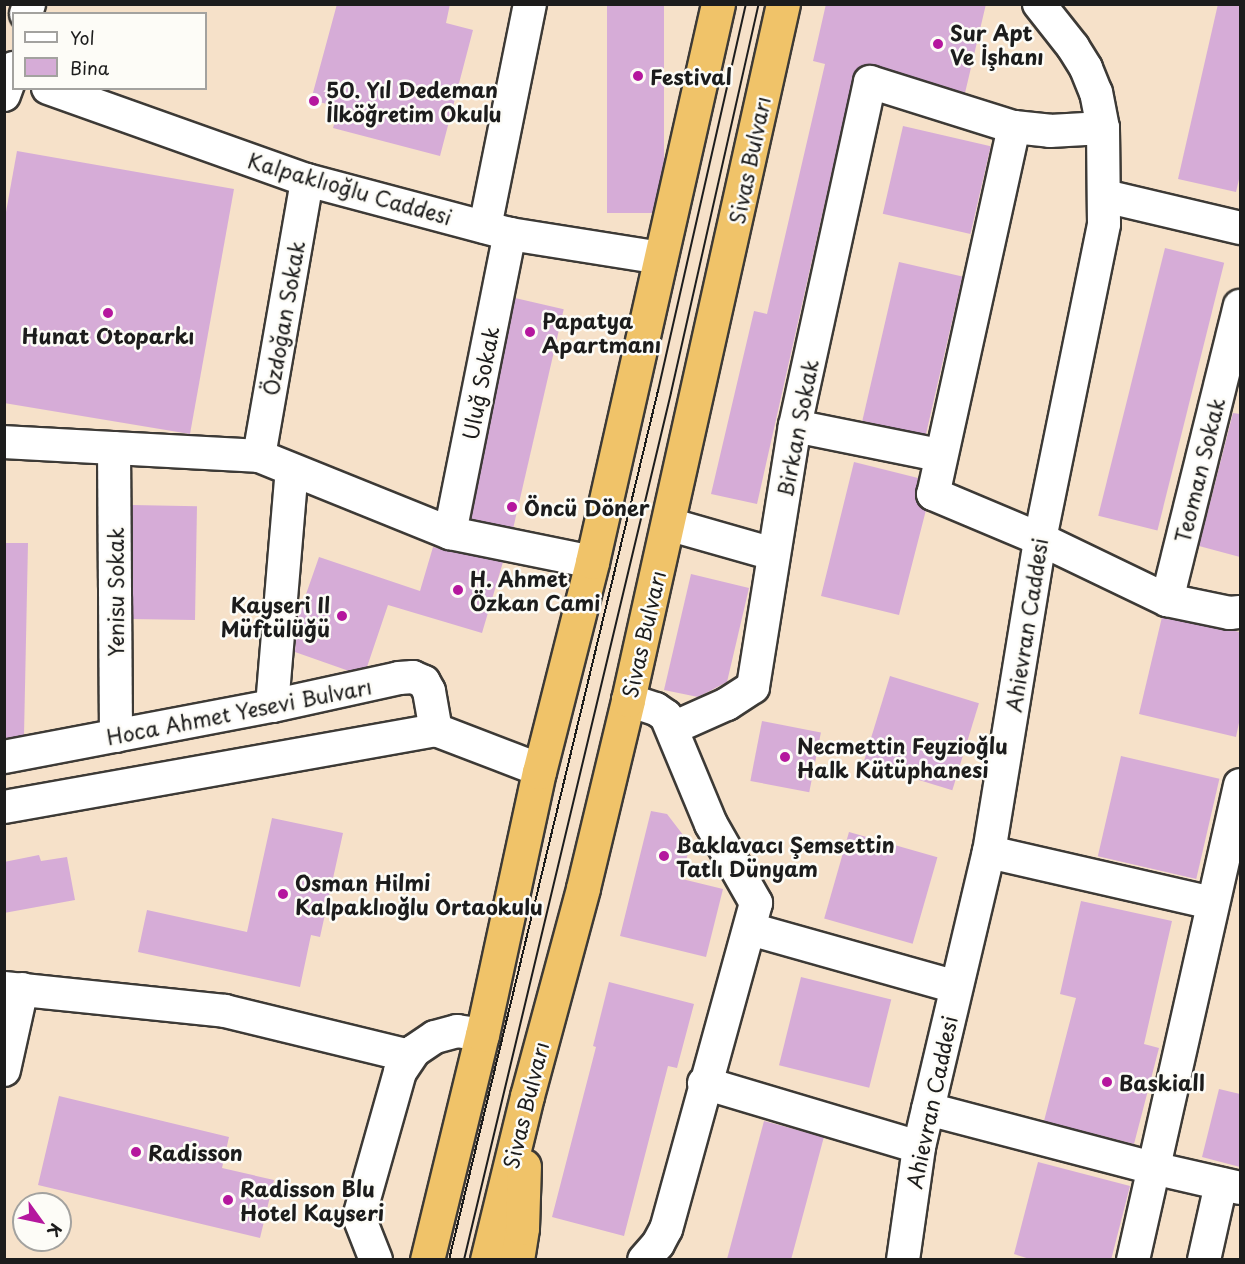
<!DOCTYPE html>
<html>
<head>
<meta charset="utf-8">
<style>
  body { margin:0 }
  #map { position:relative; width:1245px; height:1264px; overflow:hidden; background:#f6e1c9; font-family:"Playpen Sans",sans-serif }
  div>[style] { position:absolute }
  .building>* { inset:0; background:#d6acd7; transform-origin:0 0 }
  .roads { filter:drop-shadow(2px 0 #3d3a36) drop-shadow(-2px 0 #3d3a36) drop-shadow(0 2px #3d3a36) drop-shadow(0 -2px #3d3a36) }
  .minor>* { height:32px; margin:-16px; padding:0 16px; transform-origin:16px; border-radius:16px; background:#fff }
  .highway>* { height:33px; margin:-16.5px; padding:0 16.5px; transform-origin:16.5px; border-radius:16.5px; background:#f0c369 }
  .tram>* { height:1.5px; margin:-0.75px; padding:0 0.75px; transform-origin:0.75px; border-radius:0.75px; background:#1c1c1c }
  .dots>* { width:16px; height:16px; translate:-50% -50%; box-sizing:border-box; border:3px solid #fdfcf7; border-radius:50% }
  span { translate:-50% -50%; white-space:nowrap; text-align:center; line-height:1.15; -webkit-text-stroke:5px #fdfcf7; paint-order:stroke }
  .poi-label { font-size:21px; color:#1c1c1c; font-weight:700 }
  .left { translate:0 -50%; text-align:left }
  .right { translate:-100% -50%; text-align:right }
  .street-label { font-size:21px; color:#1c1c1c }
  .frame { position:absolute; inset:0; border:6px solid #1c1c1c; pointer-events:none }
  .legend { position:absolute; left:12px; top:12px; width:195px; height:78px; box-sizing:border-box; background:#fdfcf7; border:2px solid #a3a29f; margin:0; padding:8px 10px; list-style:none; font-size:18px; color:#1c1c1c }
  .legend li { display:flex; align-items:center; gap:12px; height:30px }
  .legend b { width:30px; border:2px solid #a3a29f }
  .north { position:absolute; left:12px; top:1192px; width:60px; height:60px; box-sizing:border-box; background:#fdfcf7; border:2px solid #a3a29f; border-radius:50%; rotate:123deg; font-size:16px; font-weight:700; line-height:24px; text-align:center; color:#1c1c1c }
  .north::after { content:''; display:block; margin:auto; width:21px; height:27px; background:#b5179e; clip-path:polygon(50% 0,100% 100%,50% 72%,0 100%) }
</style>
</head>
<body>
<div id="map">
  <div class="building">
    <div style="clip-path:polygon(337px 4px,450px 4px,446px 23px,473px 30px,440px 156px,333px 128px,339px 107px,311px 100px)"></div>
    <div style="left:607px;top:4px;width:57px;height:209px"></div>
    <div style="clip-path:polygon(826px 4px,986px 4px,965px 93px,875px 65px,866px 64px,858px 69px,853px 78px,757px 504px,711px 494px,754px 311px,767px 314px,825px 64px,813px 61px)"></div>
    <div style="clip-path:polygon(1218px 4px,1240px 4px,1240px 175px,1236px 192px,1178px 179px)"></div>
    <div style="left:903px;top:126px;width:90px;height:90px;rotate:13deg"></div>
    <div style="clip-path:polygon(17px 151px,234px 189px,190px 434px,4px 403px,4px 223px)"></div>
    <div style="left:1165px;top:248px;width:61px;height:276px;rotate:14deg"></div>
    <div style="left:899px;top:262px;width:65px;height:163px;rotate:13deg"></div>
    <div style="left:515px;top:298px;width:50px;height:225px;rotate:13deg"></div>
    <div style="clip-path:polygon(1233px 413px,1240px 414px,1240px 557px,1199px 546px)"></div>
    <div style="clip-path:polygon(854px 462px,918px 478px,916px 499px,926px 510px,899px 615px,821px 596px)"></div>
    <div style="left:132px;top:505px;width:65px;height:114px;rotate:1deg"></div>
    <div style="clip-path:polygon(4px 543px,28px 543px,24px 735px,4px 739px)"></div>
    <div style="clip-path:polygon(433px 547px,503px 562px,482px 633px,388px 605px,367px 667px,349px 671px,295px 652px,297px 620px,319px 557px,420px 591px)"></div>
    <div style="clip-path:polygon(691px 574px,749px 588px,727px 682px,698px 697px,664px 690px)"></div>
    <div style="clip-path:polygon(1162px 617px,1240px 632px,1240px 718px,1236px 737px,1139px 714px)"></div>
    <div style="left:890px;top:676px;width:93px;height:91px;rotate:17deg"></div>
    <div style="left:762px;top:721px;width:60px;height:61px;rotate:11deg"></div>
    <div style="left:1121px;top:756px;width:101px;height:103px;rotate:13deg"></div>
    <div style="clip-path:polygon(651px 811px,667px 814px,690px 844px,682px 879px,723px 889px,706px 957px,620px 936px)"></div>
    <div style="clip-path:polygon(272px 818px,343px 833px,320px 937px,311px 935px,300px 987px,138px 952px,147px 910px,247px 932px)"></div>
    <div style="left:849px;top:832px;width:92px;height:90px;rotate:16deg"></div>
    <div style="clip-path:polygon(39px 855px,41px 861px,67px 857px,75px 900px,4px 913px,4px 862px)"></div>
    <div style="clip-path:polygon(1081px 901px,1172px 921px,1144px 1044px,1159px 1048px,1134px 1144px,1044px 1121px,1076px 998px,1060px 994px)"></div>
    <div style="left:801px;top:977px;width:93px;height:91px;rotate:14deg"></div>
    <div style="clip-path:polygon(609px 982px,694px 1004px,677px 1068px,668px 1066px,624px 1236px,552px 1217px,596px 1047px,593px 1046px)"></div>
    <div style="clip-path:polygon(1219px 1089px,1240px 1094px,1240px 1167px,1202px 1157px)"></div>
    <div style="clip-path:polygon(59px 1096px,229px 1137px,222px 1168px,274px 1180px,260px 1238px,38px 1185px)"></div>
    <div style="left:764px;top:1121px;width:62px;height:142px;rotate:15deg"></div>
    <div style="clip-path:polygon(1038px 1162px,1130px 1186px,1111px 1260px,1033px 1260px,1014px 1254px)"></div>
  </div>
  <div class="roads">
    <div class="minor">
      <div style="left:26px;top:14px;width:10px;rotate:-73deg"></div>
      <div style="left:48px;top:88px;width:275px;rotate:19.6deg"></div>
      <div style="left:307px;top:180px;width:210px;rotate:14.9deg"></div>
      <div style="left:510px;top:234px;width:153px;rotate:9deg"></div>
      <div style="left:4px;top:95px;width:29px;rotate:-70deg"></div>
      <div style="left:1014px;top:127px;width:376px;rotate:102.4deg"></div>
      <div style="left:933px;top:494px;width:116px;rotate:22.8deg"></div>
      <div style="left:1040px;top:539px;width:141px;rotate:25.7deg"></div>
      <div style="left:1167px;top:600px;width:64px;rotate:11.7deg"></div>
      <div style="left:1230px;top:613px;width:10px;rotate:-6deg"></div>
      <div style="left:1105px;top:196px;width:139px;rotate:13.3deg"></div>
      <div style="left:485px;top:227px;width:227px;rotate:-78.6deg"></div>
      <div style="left:795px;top:426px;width:147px;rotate:11.4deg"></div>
      <div style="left:4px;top:442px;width:255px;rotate:3.1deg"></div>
      <div style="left:259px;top:456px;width:206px;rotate:22deg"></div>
      <div style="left:450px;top:533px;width:145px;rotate:11.5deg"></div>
      <div style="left:114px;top:448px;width:288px;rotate:89.6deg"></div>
      <div style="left:259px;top:456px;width:280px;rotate:-80.1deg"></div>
      <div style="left:668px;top:524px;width:109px;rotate:15.9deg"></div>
      <div style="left:450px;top:533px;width:305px;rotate:-78.7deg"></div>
      <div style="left:1167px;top:600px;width:303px;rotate:-76.1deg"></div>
      <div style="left:628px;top:700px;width:29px;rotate:18deg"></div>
      <div style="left:656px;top:709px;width:12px;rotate:35deg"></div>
      <div style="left:666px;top:716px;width:117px;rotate:67.4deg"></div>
      <div style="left:711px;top:824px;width:91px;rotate:60.3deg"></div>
      <div style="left:756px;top:903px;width:338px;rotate:105.4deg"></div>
      <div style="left:666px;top:1229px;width:17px;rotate:118deg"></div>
      <div style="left:658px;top:1244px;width:21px;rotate:131deg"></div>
      <div style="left:272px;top:706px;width:237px;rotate:-85.2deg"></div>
      <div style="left:673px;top:728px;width:59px;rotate:-24deg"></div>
      <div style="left:727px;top:704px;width:31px;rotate:-33deg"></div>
      <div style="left:753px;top:687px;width:264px;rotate:-80.9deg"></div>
      <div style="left:795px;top:426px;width:352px;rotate:-77.7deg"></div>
      <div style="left:870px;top:82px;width:151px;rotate:17.4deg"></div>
      <div style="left:1014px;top:127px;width:36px;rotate:6deg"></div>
      <div style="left:1050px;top:131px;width:53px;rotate:-3.2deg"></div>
      <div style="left:4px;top:757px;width:273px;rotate:-10.8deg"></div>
      <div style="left:272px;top:706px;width:130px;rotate:-12.4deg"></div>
      <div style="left:399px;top:678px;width:14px;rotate:-4deg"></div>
      <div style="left:413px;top:677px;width:12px;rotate:24deg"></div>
      <div style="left:424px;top:682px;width:10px;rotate:61deg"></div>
      <div style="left:429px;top:691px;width:40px;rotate:80deg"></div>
      <div style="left:4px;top:807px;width:439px;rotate:-10.1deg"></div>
      <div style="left:436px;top:730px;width:111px;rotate:21deg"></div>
      <div style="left:989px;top:852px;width:229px;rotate:12.9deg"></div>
      <div style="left:750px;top:929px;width:214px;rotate:15.7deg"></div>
      <div style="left:4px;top:988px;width:222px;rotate:5.9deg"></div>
      <div style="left:225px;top:1011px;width:189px;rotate:13.7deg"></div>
      <div style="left:4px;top:1070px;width:83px;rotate:-77.5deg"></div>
      <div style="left:704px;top:1083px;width:224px;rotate:16.6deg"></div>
      <div style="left:928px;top:1109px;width:233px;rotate:14.7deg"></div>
      <div style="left:1153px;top:1168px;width:89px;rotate:12.9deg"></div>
      <div style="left:376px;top:1260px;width:46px;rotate:-111.6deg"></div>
      <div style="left:359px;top:1217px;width:151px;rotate:-74.2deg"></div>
      <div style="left:400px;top:1072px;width:25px;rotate:-56deg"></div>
      <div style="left:414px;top:1051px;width:25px;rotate:-34deg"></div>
      <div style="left:435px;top:1037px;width:23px;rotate:-15deg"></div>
      <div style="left:457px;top:1031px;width:25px;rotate:9deg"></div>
      <div style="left:903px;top:1260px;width:114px;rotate:-81.9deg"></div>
      <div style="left:919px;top:1147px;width:303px;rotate:-76.7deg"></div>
      <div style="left:989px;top:852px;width:317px;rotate:-80.7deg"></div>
      <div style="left:1040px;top:539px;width:321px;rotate:-78.5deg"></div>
      <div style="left:1104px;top:224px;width:96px;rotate:-90.6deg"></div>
      <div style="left:1103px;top:128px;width:36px;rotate:-101deg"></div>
      <div style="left:1096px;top:93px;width:27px;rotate:-112deg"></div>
      <div style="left:1086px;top:68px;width:25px;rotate:-122deg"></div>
      <div style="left:1073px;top:47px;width:55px;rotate:-128.3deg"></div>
      <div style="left:1133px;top:1260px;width:487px;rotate:-77.3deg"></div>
      <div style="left:1204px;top:1260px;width:78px;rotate:-77.4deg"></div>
    </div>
    <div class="highway">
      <div style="left:427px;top:1260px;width:232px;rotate:-76.3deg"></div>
      <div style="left:482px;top:1035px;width:269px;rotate:-77.8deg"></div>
      <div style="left:539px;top:772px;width:217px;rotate:-75.8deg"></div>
      <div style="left:592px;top:562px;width:572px;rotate:-77.28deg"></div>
      <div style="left:487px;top:1260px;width:169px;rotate:-76.3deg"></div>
      <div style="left:527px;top:1096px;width:215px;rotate:-74.9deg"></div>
      <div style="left:583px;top:888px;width:193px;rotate:-76.5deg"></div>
      <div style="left:628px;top:700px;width:713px;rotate:-77.45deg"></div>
      <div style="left:517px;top:1260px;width:32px;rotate:-81deg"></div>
      <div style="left:522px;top:1228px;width:62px;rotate:-88.2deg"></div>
    </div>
  </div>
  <div class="tram">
    <div style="left:449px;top:1260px;width:894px;rotate:-76.48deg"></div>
    <div style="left:658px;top:391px;width:397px;rotate:-77.2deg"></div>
    <div style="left:464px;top:1260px;width:891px;rotate:-76.57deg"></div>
    <div style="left:671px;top:393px;width:399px;rotate:-77.3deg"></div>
  </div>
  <div class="dots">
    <div style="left:938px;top:44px;background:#b5179e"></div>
    <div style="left:638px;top:76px;background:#b5179e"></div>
    <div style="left:314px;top:101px;background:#b5179e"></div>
    <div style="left:108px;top:313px;background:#b5179e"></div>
    <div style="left:530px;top:332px;background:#b5179e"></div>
    <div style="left:512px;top:507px;background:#b5179e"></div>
    <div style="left:458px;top:590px;background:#b5179e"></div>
    <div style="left:342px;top:616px;background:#b5179e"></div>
    <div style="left:785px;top:757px;background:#b5179e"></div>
    <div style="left:664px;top:856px;background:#b5179e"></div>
    <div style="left:283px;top:894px;background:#b5179e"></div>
    <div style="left:1107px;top:1082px;background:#b5179e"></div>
    <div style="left:136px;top:1152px;background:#b5179e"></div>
    <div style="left:228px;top:1200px;background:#b5179e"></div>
  </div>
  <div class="poi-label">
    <span class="left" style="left:950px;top:44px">Sur Apt<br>Ve İşhanı</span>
    <span class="left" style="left:650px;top:76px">Festival</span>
    <span class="left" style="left:326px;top:101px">50. Yıl Dedeman<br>İlköğretim Okulu</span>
    <span class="left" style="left:542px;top:332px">Papatya<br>Apartmanı</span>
    <span style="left:108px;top:335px">Hunat Otoparkı</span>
    <span class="left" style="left:524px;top:507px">Öncü Döner</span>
    <span class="left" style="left:470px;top:590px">H. Ahmet<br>Özkan Cami</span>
    <span class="right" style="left:330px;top:616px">Kayseri Il<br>Müftülüğü</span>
    <span class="left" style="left:797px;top:757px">Necmettin Feyzioğlu<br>Halk Kütüphanesi</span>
    <span class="left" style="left:676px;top:856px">Baklavacı Şemsettin<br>Tatlı Dünyam</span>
    <span class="left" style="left:295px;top:894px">Osman Hilmi<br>Kalpaklıoğlu Ortaokulu</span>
    <span class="left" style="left:1119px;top:1082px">Baskiall</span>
    <span class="left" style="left:148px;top:1152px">Radisson</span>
    <span class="left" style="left:240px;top:1200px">Radisson Blu<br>Hotel Kayseri</span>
  </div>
  <div class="street-label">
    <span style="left:749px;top:160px;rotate:-78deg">Sivas Bulvarı</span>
    <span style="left:350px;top:188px;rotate:16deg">Kalpaklıoğlu Caddesi</span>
    <span style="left:283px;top:318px;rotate:-80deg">Özdoğan Sokak</span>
    <span style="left:480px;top:383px;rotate:-79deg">Uluğ Sokak</span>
    <span style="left:797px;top:428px;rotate:-79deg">Birkan Sokak</span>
    <span style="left:1199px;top:470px;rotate:-76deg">Teoman Sokak</span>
    <span style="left:115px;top:592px;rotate:-90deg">Yenisu Sokak</span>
    <span style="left:1026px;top:625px;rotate:-81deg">Ahievran Caddesi</span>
    <span style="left:643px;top:634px;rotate:-77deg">Sivas Bulvarı</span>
    <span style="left:239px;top:711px;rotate:-11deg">Hoca Ahmet Yesevi Bulvarı</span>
    <span style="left:931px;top:1102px;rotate:-78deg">Ahievran Caddesi</span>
    <span style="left:525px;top:1105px;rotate:-76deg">Sivas Bulvarı</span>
  </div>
  <div class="frame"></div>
  <ul class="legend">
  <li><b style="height:8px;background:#fff"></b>Yol</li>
  <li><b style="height:16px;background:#d6acd7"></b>Bina</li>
  </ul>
  <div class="north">K</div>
</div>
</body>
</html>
